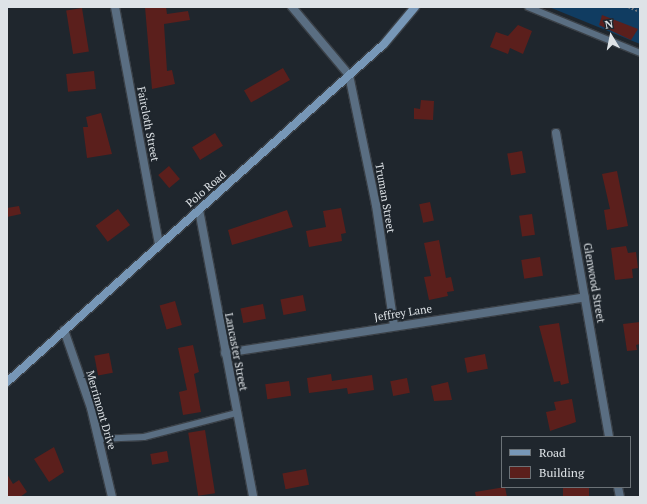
<!DOCTYPE html>
<html>
<head>
<meta charset="utf-8">
<style>
  body { margin:0 }
  #map { position:relative; width:647px; height:504px; overflow:hidden; background:#1f262d; font-family:"PT Serif",serif }
  div>[style] { position:absolute }
  .green>* { inset:0; background:#103c61 }
  .building>* { inset:0; background:#5b1f1c; transform-origin:0 0 }
  .path>* { height:2px; margin-top:-1px; transform-origin:0; background:repeating-linear-gradient(90deg,#72787e 0 2px,transparent 0 4px) }
  .roads { filter:drop-shadow(1px 0 #3a4047) drop-shadow(-1px 0 #3a4047) drop-shadow(0 1px #3a4047) drop-shadow(0 -1px #3a4047) }
  .service>* { height:6px; margin:-3px; padding:0 3px; transform-origin:3px; border-radius:3px; background:#5a6e82 }
  .minor>* { height:8px; margin:-4px; padding:0 4px; transform-origin:4px; border-radius:4px; background:#5a6e82 }
  .secondary>* { height:8px; margin:-4px; padding:0 4px; transform-origin:4px; border-radius:4px; background:#7797b7 }
  span { translate:-50% -50%; white-space:nowrap; text-align:center; line-height:1.15; -webkit-text-stroke:4px #1f262d; paint-order:stroke }
  .street-label { font-size:11px; color:#dee3e7 }
  .frame { position:absolute; inset:0; border:8px solid #dee3e7; pointer-events:none }
  .legend { position:absolute; left:501px; top:436px; width:130px; height:52px; box-sizing:border-box; background:#1f262d; border:1px solid #6b7277; margin:0; padding:5px 7px; list-style:none; font-size:12px; color:#dee3e7 }
  .legend li { display:flex; align-items:center; gap:8px; height:20px }
  .legend b { width:20px; border:1px solid #6b7277 }
  .north { position:absolute; left:591px; top:16px; width:40px; height:40px; -webkit-text-stroke:3px #1f262d; paint-order:stroke; rotate:350deg; font-size:11px; font-weight:700; line-height:16px; text-align:center; color:#dee3e7 }
  .north::after { content:''; display:block; margin:auto; width:14px; height:18px; background:#dee3e7; clip-path:polygon(50% 0,100% 100%,50% 72%,0 100%) }
</style>
</head>
<body>
<div id="map">
  <div class="green">
    <div style="clip-path:polygon(549px 7px,640px 7px,640px 44px)"></div>
  </div>
  <div class="building">
    <div style="clip-path:polygon(145px 7px,166px 7px,167px 14px,188px 11px,190px 20px,164px 24px,167px 71px,172px 70px,175px 84px,152px 89px)"></div>
    <div style="left:82px;top:8px;width:44px;height:16px;rotate:81deg"></div>
    <div style="clip-path:polygon(602px 15px,638px 29px,631px 40px,599px 25px)"></div>
    <div style="clip-path:polygon(518px 25px,532px 31px,523px 54px,510px 48px,508px 54px,490px 47px,496px 32px,508px 36px)"></div>
    <div style="left:283px;top:68px;width:14px;height:45px;rotate:60deg"></div>
    <div style="left:94px;top:71px;width:18px;height:28px;rotate:84deg"></div>
    <div style="clip-path:polygon(421px 100px,434px 101px,433px 120px,414px 119px,414px 108px,420px 109px)"></div>
    <div style="clip-path:polygon(101px 113px,112px 154px,87px 158px,83px 127px,88px 127px,86px 117px)"></div>
    <div style="left:215px;top:133px;width:15px;height:27px;rotate:58deg"></div>
    <div style="left:522px;top:151px;width:22px;height:15px;rotate:80deg"></div>
    <div style="left:169px;top:166px;width:17px;height:14px;rotate:50deg"></div>
    <div style="clip-path:polygon(617px 171px,628px 226px,607px 230px,604px 210px,610px 209px,602px 174px)"></div>
    <div style="left:430px;top:202px;width:19px;height:11px;rotate:78deg"></div>
    <div style="clip-path:polygon(19px 206px,21px 214px,7px 217px,7px 208px)"></div>
    <div style="clip-path:polygon(341px 208px,346px 233px,341px 234px,342px 241px,309px 247px,306px 231px,326px 227px,323px 211px)"></div>
    <div style="left:118px;top:209px;width:20px;height:28px;rotate:53deg"></div>
    <div style="clip-path:polygon(287px 210px,293px 227px,232px 245px,228px 230px)"></div>
    <div style="left:532px;top:214px;width:21px;height:13px;rotate:82deg"></div>
    <div style="clip-path:polygon(439px 240px,446px 278px,451px 277px,454px 291px,447px 292px,448px 296px,429px 300px,424px 277px,431px 276px,424px 243px)"></div>
    <div style="clip-path:polygon(626px 246px,628px 253px,636px 252px,638px 268px,632px 269px,633px 278px,615px 280px,611px 248px)"></div>
    <div style="left:540px;top:257px;width:19px;height:19px;rotate:81deg"></div>
    <div style="left:303px;top:295px;width:16px;height:23px;rotate:79deg"></div>
    <div style="left:175px;top:301px;width:25px;height:16px;rotate:74deg"></div>
    <div style="left:263px;top:304px;width:15px;height:23px;rotate:79deg"></div>
    <div style="clip-path:polygon(640px 322px,640px 344px,636px 345px,637px 350px,627px 351px,623px 324px)"></div>
    <div style="clip-path:polygon(559px 323px,569px 383px,561px 385px,560px 381px,554px 382px,539px 326px)"></div>
    <div style="clip-path:polygon(193px 345px,199px 372px,194px 374px,201px 412px,183px 415px,179px 392px,187px 390px,178px 348px)"></div>
    <div style="left:109px;top:353px;width:20px;height:15px;rotate:79deg"></div>
    <div style="left:485px;top:354px;width:15px;height:21px;rotate:79deg"></div>
    <div style="clip-path:polygon(331px 374px,332px 381px,372px 375px,374px 390px,348px 394px,347px 388px,309px 393px,307px 378px)"></div>
    <div style="left:407px;top:378px;width:15px;height:17px;rotate:79deg"></div>
    <div style="left:289px;top:381px;width:15px;height:24px;rotate:82deg"></div>
    <div style="clip-path:polygon(448px 382px,452px 400px,434px 401px,431px 386px)"></div>
    <div style="clip-path:polygon(572px 399px,576px 422px,550px 431px,546px 412px,556px 410px,554px 402px)"></div>
    <div style="left:205px;top:430px;width:64px;height:17px;rotate:81deg"></div>
    <div style="clip-path:polygon(54px 447px,64px 472px,49px 482px,34px 459px)"></div>
    <div style="left:167px;top:451px;width:11px;height:17px;rotate:80deg"></div>
    <div style="left:306px;top:469px;width:16px;height:24px;rotate:79deg"></div>
    <div style="clip-path:polygon(7px 474px,13px 484px,19px 480px,27px 492px,20px 497px,7px 497px)"></div>
    <div style="clip-path:polygon(505px 487px,507px 497px,476px 497px,475px 492px)"></div>
    <div style="left:563px;top:487px;width:26px;height:10px"></div>
  </div>
  <div class="path">
    <div style="left:628px;top:7px;width:13px;rotate:23deg"></div>
  </div>
  <div class="roads">
    <div class="service">
      <div style="left:528px;top:7px;width:121px;rotate:22.3deg"></div>
      <div style="left:98px;top:439px;width:46px;rotate:-2.5deg"></div>
      <div style="left:144px;top:437px;width:96px;rotate:-14.5deg"></div>
    </div>
    <div class="minor">
      <div style="left:115px;top:7px;width:242px;rotate:79.5deg"></div>
      <div style="left:292px;top:7px;width:89px;rotate:50deg"></div>
      <div style="left:349px;top:75px;width:133px;rotate:78.3deg"></div>
      <div style="left:376px;top:205px;width:122px;rotate:81.5deg"></div>
      <div style="left:556px;top:133px;width:309px;rotate:80.1deg"></div>
      <div style="left:199px;top:210px;width:292px;rotate:79.3deg"></div>
      <div style="left:64px;top:330px;width:83px;rotate:70.9deg"></div>
      <div style="left:91px;top:408px;width:91px;rotate:76.7deg"></div>
      <div style="left:225px;top:353px;width:364px;rotate:-8.8deg"></div>
      <div style="left:618px;top:487px;width:10px;rotate:79deg"></div>
    </div>
    <div class="secondary">
      <div style="left:7px;top:382px;width:506px;rotate:-41.88deg"></div>
      <div style="left:384px;top:44px;width:48px;rotate:-50deg"></div>
    </div>
  </div>
  <div class="street-label">
    <span style="left:148px;top:124px;rotate:79deg">Faircloth Street</span>
    <span style="left:206px;top:189px;rotate:-41deg">Polo Road</span>
    <span style="left:385px;top:198px;rotate:80deg">Truman Street</span>
    <span style="left:594px;top:283px;rotate:80deg">Glenwood Street</span>
    <span style="left:403px;top:313px;rotate:-9deg">Jeffrey Lane</span>
    <span style="left:236px;top:352px;rotate:79deg">Lancaster Street</span>
    <span style="left:101px;top:410px;rotate:74deg">Merrimont Drive</span>
  </div>
  <div class="frame"></div>
  <ul class="legend">
  <li><b style="height:5px;background:#7797b7"></b>Road</li>
  <li><b style="height:11px;background:#5b1f1c"></b>Building</li>
  </ul>
  <div class="north">N</div>
</div>
</body>
</html>
